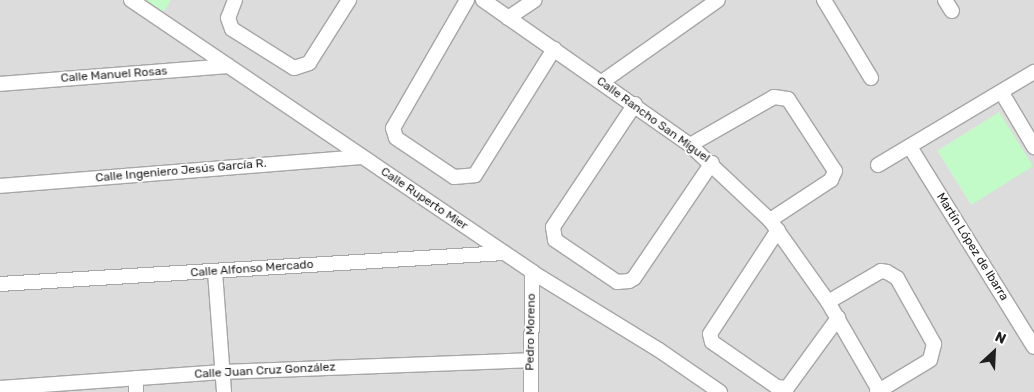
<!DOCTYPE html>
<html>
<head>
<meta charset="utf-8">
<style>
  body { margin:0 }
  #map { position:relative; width:1034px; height:392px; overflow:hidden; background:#f0ece5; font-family:Rubik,sans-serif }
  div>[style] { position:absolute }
  .residential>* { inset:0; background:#dddcdc; transform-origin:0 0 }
  .park>* { inset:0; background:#c2fac8; transform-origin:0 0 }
  .roads { filter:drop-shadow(1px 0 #a6a6a6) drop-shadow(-1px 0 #a6a6a6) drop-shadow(0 1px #a6a6a6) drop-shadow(0 -1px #a6a6a6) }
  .minor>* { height:14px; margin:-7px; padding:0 7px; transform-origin:7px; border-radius:7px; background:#fff }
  span { translate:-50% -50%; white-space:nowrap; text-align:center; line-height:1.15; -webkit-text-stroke:4px #fff; paint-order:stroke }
  .street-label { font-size:12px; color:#1f1f1f }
  .north { position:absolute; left:969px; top:327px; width:50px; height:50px; -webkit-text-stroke:4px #fff; paint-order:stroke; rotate:25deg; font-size:14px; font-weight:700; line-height:20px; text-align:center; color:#1f1f1f }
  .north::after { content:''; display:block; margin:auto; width:18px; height:22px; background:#1f1f1f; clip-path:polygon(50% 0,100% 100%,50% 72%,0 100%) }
</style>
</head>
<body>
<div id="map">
  <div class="residential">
    <div style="left:0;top:0;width:1034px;height:392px"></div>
  </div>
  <div class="park">
    <div style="clip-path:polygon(137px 0,171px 0,161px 16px)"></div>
    <div style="left:999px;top:112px;width:64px;height:73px;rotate:58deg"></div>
  </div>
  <div class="roads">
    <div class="minor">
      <div style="left:131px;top:0;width:485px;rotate:34.1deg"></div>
      <div style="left:532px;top:272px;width:149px;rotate:31.6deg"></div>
      <div style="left:659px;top:350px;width:74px;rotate:34.5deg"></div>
      <div style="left:235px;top:0;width:19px;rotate:111deg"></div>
      <div style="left:228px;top:18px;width:12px;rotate:70deg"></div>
      <div style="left:232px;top:29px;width:73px;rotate:32.2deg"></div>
      <div style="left:294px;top:68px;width:16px;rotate:-18deg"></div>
      <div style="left:309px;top:63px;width:75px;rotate:-57.6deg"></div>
      <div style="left:467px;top:0;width:148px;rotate:120deg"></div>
      <div style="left:393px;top:128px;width:10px;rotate:73deg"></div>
      <div style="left:396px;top:138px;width:70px;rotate:33.9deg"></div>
      <div style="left:454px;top:177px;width:21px;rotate:-5deg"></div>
      <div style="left:475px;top:175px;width:149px;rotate:-57.9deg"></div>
      <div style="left:483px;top:0;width:253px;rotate:35deg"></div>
      <div style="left:690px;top:145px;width:110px;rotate:43.2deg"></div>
      <div style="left:770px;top:220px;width:100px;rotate:54.7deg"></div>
      <div style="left:828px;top:302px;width:104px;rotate:60deg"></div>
      <div style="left:824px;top:0;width:91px;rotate:58.9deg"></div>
      <div style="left:945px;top:0;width:13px;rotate:58deg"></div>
      <div style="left:508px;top:18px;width:32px;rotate:-34deg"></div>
      <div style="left:602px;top:82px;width:142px;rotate:-35.3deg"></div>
      <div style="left:0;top:84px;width:229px;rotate:-4.5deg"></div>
      <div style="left:1002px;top:93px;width:63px;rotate:59.3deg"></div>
      <div style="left:635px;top:104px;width:148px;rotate:123.7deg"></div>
      <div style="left:553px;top:227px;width:13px;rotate:81deg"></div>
      <div style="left:555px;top:240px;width:75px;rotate:34.1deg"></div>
      <div style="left:617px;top:282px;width:12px;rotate:-5deg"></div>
      <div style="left:629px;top:281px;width:6px;rotate:-31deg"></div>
      <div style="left:634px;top:278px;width:139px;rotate:-55.9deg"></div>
      <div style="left:690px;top:145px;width:97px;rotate:-29.7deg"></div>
      <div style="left:774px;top:97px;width:14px;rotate:8deg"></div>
      <div style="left:788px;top:99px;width:86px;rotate:56.9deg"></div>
      <div style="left:835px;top:171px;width:10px;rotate:114deg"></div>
      <div style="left:831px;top:180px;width:73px;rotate:146.7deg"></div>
      <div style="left:910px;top:147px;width:235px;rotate:58.2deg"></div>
      <div style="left:878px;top:165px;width:182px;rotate:-30.8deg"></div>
      <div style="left:0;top:186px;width:362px;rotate:-4.6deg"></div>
      <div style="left:778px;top:230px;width:124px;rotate:123.2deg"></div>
      <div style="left:710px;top:334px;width:8px;rotate:76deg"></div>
      <div style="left:712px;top:342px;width:79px;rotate:34.7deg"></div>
      <div style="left:777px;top:387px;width:10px;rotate:6deg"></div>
      <div style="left:787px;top:388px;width:87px;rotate:-53.9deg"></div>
      <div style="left:215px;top:272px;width:120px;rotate:85.7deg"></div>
      <div style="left:0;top:284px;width:505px;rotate:-3.52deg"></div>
      <div style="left:828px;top:302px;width:61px;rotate:-30.3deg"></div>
      <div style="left:881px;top:271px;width:6px;rotate:9deg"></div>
      <div style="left:887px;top:272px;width:12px;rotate:31deg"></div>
      <div style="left:897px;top:278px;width:76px;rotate:60.7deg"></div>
      <div style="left:934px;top:344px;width:16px;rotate:104deg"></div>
      <div style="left:930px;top:360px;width:62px;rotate:148.9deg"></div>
      <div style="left:0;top:388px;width:223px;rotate:-4.1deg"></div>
      <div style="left:222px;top:372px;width:307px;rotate:-2.2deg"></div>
      <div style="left:136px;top:392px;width:14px;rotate:-90deg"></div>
      <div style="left:531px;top:392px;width:120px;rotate:-89.5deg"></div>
    </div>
  </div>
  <div class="street-label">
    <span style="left:114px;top:75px;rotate:-4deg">Calle Manuel Rosas</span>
    <span style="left:653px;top:120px;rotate:36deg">Calle Rancho San Miguel</span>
    <span style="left:181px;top:171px;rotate:-5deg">Calle Ingeniero Jesús García R.</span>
    <span style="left:424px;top:199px;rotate:34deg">Calle Ruperto Mier</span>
    <span style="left:972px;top:247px;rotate:58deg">Martín López de Ibarra</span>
    <span style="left:252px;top:269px;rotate:-4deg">Calle Alfonso Mercado</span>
    <span style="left:531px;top:332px;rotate:-89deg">Pedro Moreno</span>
    <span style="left:265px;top:371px;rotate:-3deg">Calle Juan Cruz González</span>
  </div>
  <div class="north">N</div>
</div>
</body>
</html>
